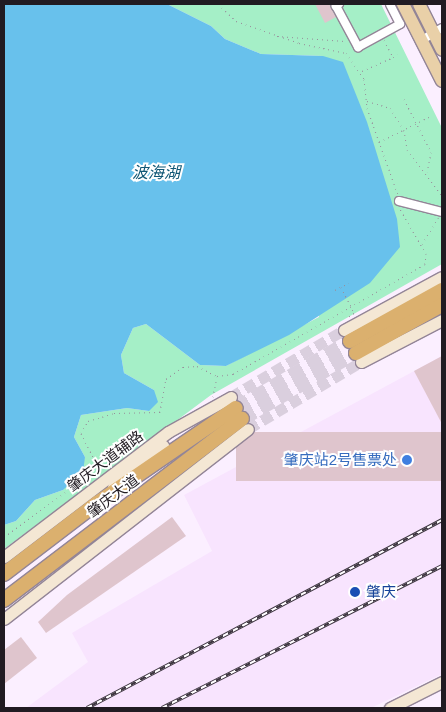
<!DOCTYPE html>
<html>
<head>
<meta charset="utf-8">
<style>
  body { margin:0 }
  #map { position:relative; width:446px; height:712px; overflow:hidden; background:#fbefff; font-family:Helvetica,"Noto Sans SC",sans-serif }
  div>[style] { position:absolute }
  .built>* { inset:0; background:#f8e4fe }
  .green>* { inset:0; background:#a5efc7 }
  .water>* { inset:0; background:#68c1ec }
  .building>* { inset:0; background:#dfc5cd; transform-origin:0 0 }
  .secondary-tunnel>* { height:11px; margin-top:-5.5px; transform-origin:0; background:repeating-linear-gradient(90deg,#dacfde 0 11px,transparent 0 16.5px) }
  .highway-tunnel>* { height:14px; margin-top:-7px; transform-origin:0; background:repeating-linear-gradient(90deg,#dacfde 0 14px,transparent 0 21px) }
  .path>* { height:1px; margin-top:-0.5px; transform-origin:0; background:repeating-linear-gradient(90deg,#978e9a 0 1px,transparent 0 5px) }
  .roads { filter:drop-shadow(1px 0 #938597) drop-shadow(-1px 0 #938597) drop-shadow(0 1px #938597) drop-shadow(0 -1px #938597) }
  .street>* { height:8px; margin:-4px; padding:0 4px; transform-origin:4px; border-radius:4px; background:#fff }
  .secondary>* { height:11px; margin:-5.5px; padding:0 5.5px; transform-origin:5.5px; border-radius:5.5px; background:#f4e7d4 }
  .primary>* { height:12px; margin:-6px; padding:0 6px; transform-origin:6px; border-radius:6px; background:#e9d0a8 }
  .highway>* { height:14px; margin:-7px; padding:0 7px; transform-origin:7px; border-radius:7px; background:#dbb06e }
  .rail>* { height:4px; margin-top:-2px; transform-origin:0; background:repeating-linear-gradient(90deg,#fff 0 5.5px,#3d363f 0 11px); box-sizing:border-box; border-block:1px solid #3d363f }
  .dots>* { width:14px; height:14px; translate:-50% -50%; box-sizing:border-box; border:2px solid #fff; border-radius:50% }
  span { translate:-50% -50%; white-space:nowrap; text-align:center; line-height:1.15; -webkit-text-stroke:4px #fff; paint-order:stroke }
  .shop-label { font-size:15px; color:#366cbe }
  .right { translate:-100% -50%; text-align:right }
  .street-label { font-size:15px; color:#211b22 }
  .transit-label { font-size:15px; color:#164399 }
  .left { translate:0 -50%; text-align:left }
  .water-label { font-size:16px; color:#105775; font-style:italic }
  .frame { position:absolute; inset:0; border:5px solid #211b22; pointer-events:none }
</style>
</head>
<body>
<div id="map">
  <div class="built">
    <div style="clip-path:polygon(442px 356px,442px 674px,371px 708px,26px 708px,88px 662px,72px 633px,212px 551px,184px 495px)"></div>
  </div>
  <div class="green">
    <div style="clip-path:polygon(167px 4px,381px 4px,442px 128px,442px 264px,211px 395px,4px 549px,4px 525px,16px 521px,35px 500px,63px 490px,85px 457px,74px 437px,81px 415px,127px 408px,149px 411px,154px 390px,124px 373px,121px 355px,133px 328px,146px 324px,200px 365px,226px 366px,319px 317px,323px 56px,261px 54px,225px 39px,211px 26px)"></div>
  </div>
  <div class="water">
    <div style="clip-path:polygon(4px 4px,167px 4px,211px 26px,225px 39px,261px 54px,323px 56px,343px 62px,367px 122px,397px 219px,400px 247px,370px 283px,289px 335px,226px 366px,200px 365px,146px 324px,133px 328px,121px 355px,124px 373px,154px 390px,158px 402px,149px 411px,127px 408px,81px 415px,74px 437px,85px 457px,83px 472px,63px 490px,35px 500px,16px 521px,4px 525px)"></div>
  </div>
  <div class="building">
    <div style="clip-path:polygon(315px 4px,329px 4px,336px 17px,325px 23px)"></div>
    <div style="clip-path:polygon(442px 356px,442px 424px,414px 371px)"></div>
    <div style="left:442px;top:432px;width:49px;height:206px;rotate:90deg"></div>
    <div style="clip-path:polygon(172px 517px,186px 536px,46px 633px,38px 622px,67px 595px)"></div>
    <div style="clip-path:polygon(21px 637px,37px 658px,4px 684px,4px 650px)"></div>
  </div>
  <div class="secondary-tunnel">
    <div style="left:231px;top:397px;width:131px;rotate:-30.7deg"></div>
    <div style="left:248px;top:429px;width:131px;rotate:-30.7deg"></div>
  </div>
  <div class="highway-tunnel">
    <div style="left:236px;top:408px;width:132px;rotate:-30.4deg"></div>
    <div style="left:242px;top:419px;width:132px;rotate:-30.1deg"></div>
  </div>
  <div class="path">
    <div style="left:218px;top:4px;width:25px;rotate:43deg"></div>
    <div style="left:236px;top:21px;width:67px;rotate:19.2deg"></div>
    <div style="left:299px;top:43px;width:48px;rotate:12deg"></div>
    <div style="left:346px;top:53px;width:32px;rotate:55deg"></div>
    <div style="left:364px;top:79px;width:29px;rotate:84deg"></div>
    <div style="left:367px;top:108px;width:92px;rotate:70.4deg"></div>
    <div style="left:277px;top:36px;width:68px;rotate:4.2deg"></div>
    <div style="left:384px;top:40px;width:19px;rotate:62deg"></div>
    <div style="left:393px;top:57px;width:5px;rotate:-37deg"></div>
    <div style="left:362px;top:71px;width:34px;rotate:-24deg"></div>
    <div style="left:404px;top:99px;width:59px;rotate:63deg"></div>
    <div style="left:431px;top:152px;width:20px;rotate:101deg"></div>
    <div style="left:367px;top:101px;width:24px;rotate:17deg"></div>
    <div style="left:390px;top:108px;width:26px;rotate:58deg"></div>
    <div style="left:404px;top:130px;width:20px;rotate:81deg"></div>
    <div style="left:407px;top:150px;width:58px;rotate:52.7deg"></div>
    <div style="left:379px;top:142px;width:56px;rotate:-26.6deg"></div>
    <div style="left:422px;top:244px;width:31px;rotate:-58deg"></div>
    <div style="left:341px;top:287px;width:29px;rotate:63deg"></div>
    <div style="left:354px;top:313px;width:9px;rotate:148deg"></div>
    <div style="left:335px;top:290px;width:15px;rotate:-28deg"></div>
    <div style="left:213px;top:397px;width:20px;rotate:-79deg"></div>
    <div style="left:4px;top:537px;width:107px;rotate:-36.2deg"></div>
    <div style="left:90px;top:474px;width:14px;rotate:-69deg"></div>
    <div style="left:95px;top:461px;width:31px;rotate:-117deg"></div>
    <div style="left:81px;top:433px;width:14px;rotate:-60deg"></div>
    <div style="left:88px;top:421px;width:27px;rotate:-17deg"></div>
    <div style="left:114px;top:413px;width:46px;rotate:-1.2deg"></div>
    <div style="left:160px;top:412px;width:34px;rotate:-80deg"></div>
    <div style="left:166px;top:379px;width:21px;rotate:-35deg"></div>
    <div style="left:183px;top:367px;width:14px;rotate:-4deg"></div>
    <div style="left:197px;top:366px;width:22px;rotate:27deg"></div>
    <div style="left:217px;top:376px;width:16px;rotate:-7deg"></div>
    <div style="left:233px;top:374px;width:221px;rotate:-29.8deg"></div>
    <div style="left:425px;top:264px;width:10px;rotate:-84deg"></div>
    <div style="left:426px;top:254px;width:52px;rotate:-120deg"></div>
  </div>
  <div class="roads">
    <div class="street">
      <div style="left:339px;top:4px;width:4px;rotate:146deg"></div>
      <div style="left:336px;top:6px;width:47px;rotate:61.8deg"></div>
      <div style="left:358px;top:47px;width:48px;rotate:-28.7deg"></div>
      <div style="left:400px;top:24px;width:22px;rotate:-117deg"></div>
      <div style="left:422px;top:40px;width:23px;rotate:-31deg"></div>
      <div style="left:399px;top:201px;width:44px;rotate:14.3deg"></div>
    </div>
    <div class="secondary">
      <div style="left:344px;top:330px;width:111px;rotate:-28.4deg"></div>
      <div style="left:361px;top:362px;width:91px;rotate:-27.4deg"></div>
      <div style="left:113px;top:487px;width:65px;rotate:-39.4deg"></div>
      <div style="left:4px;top:557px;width:206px;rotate:-37.3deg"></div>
      <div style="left:168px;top:432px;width:72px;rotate:-29.1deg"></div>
      <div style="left:4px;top:619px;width:309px;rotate:-37.9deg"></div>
      <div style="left:390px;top:708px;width:58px;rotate:-26.6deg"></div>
    </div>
    <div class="primary">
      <div style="left:403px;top:4px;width:86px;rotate:63.1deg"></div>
      <div style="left:419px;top:4px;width:51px;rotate:63.4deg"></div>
    </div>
    <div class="highway">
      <div style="left:350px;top:341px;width:105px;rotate:-29deg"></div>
      <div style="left:356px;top:353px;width:98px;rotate:-29.2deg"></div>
      <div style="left:4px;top:574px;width:117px;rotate:-37.4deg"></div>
      <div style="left:97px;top:503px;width:168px;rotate:-34.4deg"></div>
      <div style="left:4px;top:600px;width:299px;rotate:-37.3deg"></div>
    </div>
  </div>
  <div class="rail">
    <div style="left:87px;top:708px;width:402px;rotate:-27.9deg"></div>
    <div style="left:162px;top:708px;width:314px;rotate:-26.9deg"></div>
  </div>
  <div class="dots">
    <div style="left:407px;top:460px;background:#3f7fe0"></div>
    <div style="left:355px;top:592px;background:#1a4fb4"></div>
  </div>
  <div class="shop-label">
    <span class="right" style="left:397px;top:460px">肇庆站2号售票处</span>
  </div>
  <div class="street-label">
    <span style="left:105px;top:461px;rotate:-37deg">肇庆大道辅路</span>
    <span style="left:113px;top:496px;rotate:-37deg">肇庆大道</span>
  </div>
  <div class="transit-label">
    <span class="left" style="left:366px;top:592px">肇庆</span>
  </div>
  <div class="water-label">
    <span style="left:156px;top:173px">波海湖</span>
  </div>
  <div class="frame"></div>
</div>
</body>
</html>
